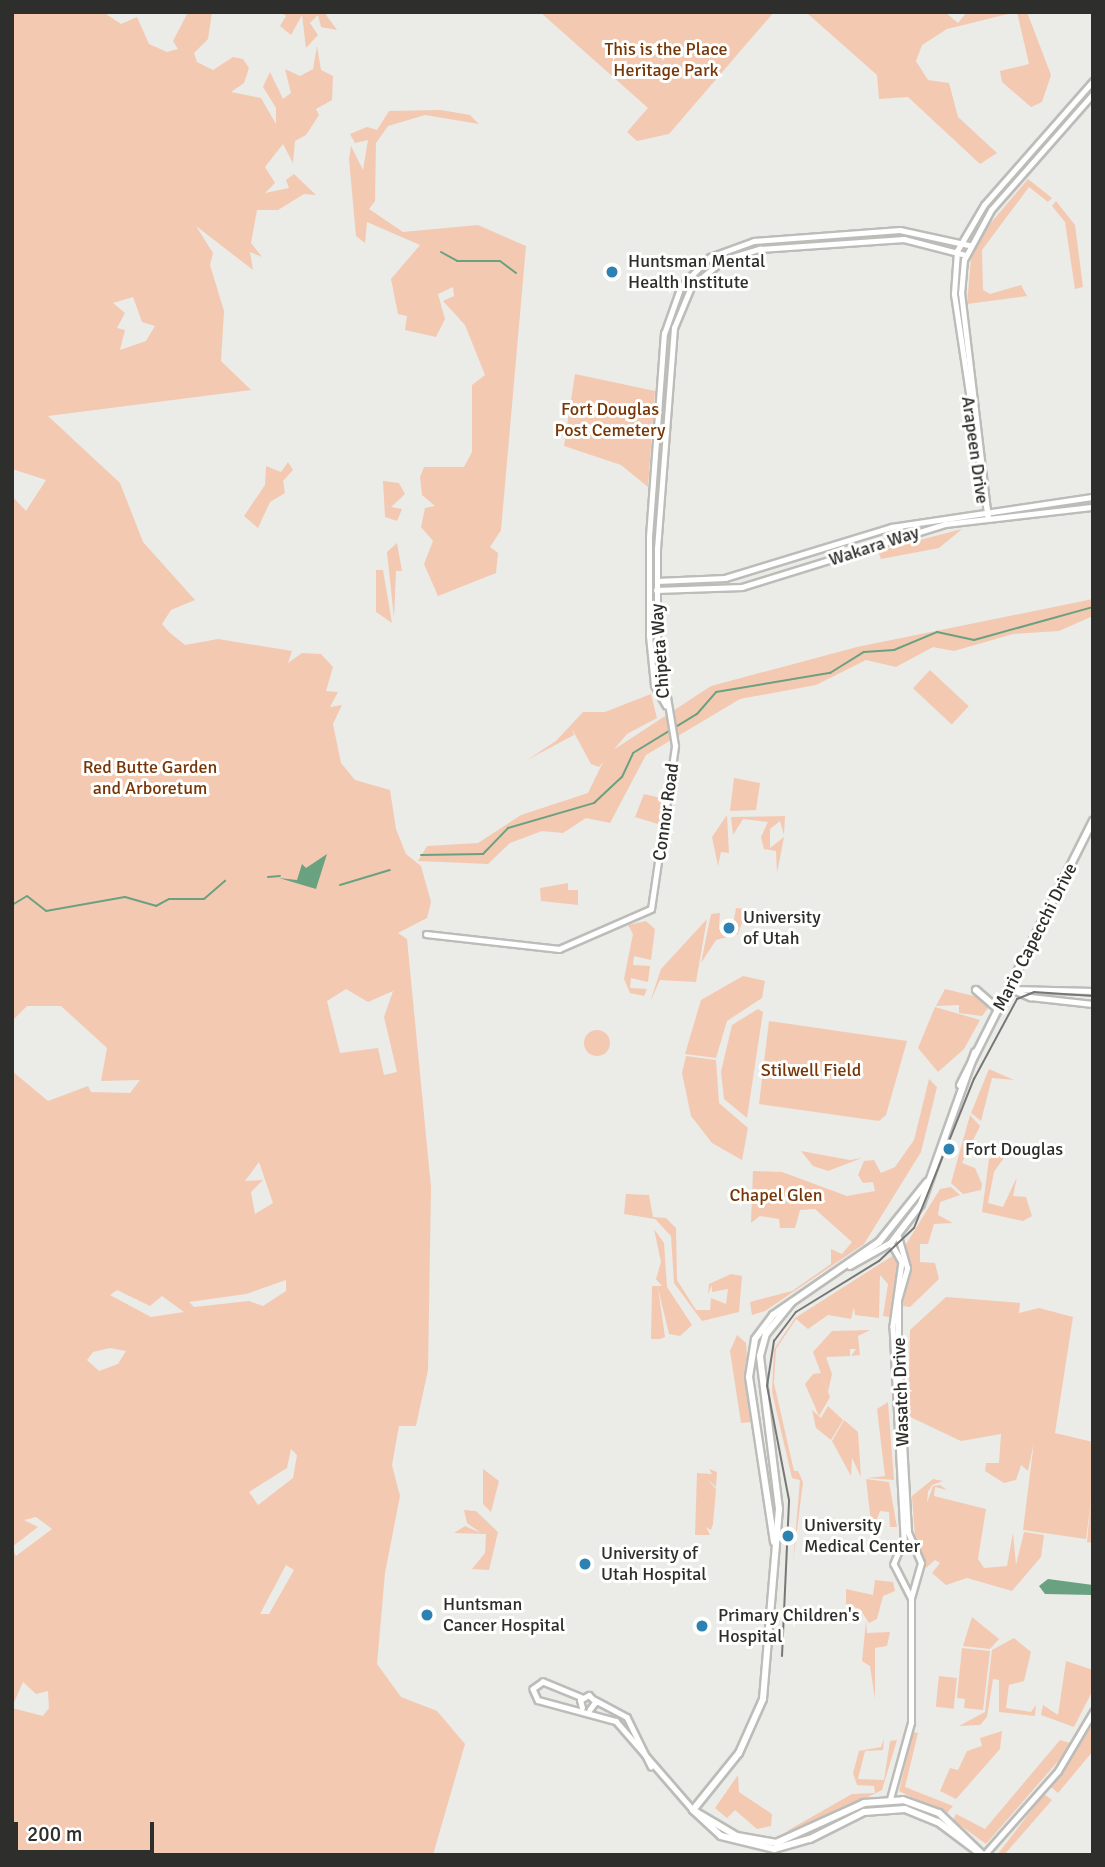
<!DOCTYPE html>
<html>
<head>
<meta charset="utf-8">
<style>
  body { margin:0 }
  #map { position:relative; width:1105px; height:1867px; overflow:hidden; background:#ebebe8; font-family:Signika,sans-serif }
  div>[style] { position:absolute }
  .green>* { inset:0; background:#f4c9b2; transform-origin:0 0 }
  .round { border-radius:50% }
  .water>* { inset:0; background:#6aa180 }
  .stream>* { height:2px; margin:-1px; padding:0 1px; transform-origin:1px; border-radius:1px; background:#6aa180 }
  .roads { filter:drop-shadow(2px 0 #bcbcb9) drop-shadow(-2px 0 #bcbcb9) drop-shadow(0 2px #bcbcb9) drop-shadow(0 -2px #bcbcb9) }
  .minor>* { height:4.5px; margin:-2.25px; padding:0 2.25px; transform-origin:2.25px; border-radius:2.25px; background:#fff }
  .major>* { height:6px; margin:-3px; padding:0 3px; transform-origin:3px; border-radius:3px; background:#fff }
  .tram>* { height:2px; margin:-1px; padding:0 1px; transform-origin:1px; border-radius:1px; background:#777775 }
  .dots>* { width:19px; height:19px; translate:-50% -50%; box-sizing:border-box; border:4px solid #fffffe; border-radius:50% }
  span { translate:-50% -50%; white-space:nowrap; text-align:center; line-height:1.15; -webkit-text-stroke:6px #fffffe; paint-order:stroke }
  .park-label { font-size:18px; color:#773607 }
  .poi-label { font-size:18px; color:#2e2e2c }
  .left { translate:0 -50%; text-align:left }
  .street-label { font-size:18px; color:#2e2e2c }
  .frame { position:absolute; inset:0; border:14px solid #2e2e2c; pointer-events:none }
  .scale { position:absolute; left:14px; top:1822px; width:140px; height:32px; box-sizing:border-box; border:4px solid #2e2e2c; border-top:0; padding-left:9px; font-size:21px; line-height:24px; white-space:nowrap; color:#2e2e2c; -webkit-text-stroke:5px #fffffe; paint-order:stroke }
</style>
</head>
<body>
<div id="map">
  <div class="green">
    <div style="clip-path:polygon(evenodd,12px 12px,103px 12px,121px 24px,137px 17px,149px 44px,167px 52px,178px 49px,173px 41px,188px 12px,212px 12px,208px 39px,194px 53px,197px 62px,213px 70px,233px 57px,243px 59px,249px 68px,244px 83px,231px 92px,261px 98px,276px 124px,276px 108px,263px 87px,270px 72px,283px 99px,291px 93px,285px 69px,300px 76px,313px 69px,317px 46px,321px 70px,333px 76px,332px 100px,316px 109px,319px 115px,306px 135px,295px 141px,293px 163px,283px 144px,265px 167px,275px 183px,265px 193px,289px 188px,286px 180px,294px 174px,316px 195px,304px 194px,278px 210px,257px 210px,251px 243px,262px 257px,250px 252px,253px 270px,196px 226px,213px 253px,210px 265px,224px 311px,221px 361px,251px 390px,48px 416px,120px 483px,143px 542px,195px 600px,171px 610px,162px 624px,169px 632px,185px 645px,218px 639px,292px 651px,288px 663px,302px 653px,321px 654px,333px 667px,326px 691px,338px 692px,330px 707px,342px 705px,333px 724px,341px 763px,355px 780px,390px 790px,396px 829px,406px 854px,421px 866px,431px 902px,427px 918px,398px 933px,407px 939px,431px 1187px,428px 1370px,416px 1426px,399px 1426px,392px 1465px,400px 1496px,385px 1573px,377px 1664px,401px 1697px,437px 1711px,465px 1744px,433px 1855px,12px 1855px,12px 1708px,43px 1716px,49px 1708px,48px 1691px,36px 1694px,23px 1682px,12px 1707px,12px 1548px,16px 1556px,52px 1529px,36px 1517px,24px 1520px,38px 1527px,12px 1547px,12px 1071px,48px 1101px,88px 1086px,91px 1092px,130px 1093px,140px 1080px,101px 1081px,107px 1048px,61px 1006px,27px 1006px,12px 1021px,12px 496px,26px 511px,46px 480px,12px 469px,12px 12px,133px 297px,142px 322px,155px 326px,146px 341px,120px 350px,125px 330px,117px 328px,125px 313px,113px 303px,133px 297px,12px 12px,346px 989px,368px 1002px,393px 991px,384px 1017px,397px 1072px,384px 1075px,378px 1048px,340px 1053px,327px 1001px,346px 989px,12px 12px,259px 1162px,273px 1203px,255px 1214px,251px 1192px,263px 1180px,245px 1181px,259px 1162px,12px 12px,286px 1280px,286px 1291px,263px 1306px,249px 1301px,194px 1307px,189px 1302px,246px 1294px,286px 1280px,12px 12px,117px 1290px,150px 1306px,162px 1296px,184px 1312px,151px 1317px,110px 1295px,117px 1290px,12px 12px,110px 1348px,126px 1351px,118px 1364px,99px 1371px,87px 1360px,93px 1352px,110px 1348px,12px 12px,291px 1449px,297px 1455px,293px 1478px,258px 1505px,249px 1492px,287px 1468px,291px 1449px,12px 12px,286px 1565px,294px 1570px,269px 1614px,260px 1614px,286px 1565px)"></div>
    <div style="clip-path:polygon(281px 12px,324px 12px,337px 30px,321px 27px,318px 15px,310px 23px,318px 35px,306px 48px,302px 15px,291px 35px,280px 26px,286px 16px)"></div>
    <div style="clip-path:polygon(540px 12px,774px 12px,669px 134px,637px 141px,627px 132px,648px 108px)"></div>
    <div style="clip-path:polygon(782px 12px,945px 12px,958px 23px,967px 12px,1016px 12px,947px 29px,922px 45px,916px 61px,928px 80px,949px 83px,958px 117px,997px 153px,980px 164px,908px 97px,879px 99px,877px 75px,808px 14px)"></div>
    <div style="clip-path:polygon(1017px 12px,1027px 12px,1051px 75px,1042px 102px,1031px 107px,1002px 82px,1000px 71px,1029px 64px)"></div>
    <div style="clip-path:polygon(441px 110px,470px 115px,479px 124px,425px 115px,388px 126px,376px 143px,375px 201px,369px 209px,403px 232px,478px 225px,526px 246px,501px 530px,490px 547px,498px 553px,496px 573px,438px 596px,424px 564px,433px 541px,421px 527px,425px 508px,435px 506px,422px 495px,420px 477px,424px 467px,464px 467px,472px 452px,472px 385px,485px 375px,465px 325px,443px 301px,454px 296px,453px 287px,438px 294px,445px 319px,436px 337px,405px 330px,407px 316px,398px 314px,391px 279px,420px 245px,367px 222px,365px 243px,356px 236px,349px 159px,351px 146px,363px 170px,368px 140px,355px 143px,350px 134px,367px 127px,377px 130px,389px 111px)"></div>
    <div style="clip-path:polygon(1027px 176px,991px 218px,979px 237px,1028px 179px,1052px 198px,1048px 202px,1029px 187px,982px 250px,983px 290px,990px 294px,1021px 285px,1027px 296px,967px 304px,972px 247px,988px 220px)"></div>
    <div style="clip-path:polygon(1056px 201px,1075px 225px,1083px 287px,1075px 289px,1065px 222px,1052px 206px)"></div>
    <div style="clip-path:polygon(575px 374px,655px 391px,648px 487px,621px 465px,564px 446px)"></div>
    <div style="clip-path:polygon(288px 462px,293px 470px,283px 481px,285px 493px,270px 502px,258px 528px,244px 516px,265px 485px,266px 466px,281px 472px)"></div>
    <div style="clip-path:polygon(383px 481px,399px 483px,405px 494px,391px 507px,402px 509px,397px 521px,385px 517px)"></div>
    <div style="clip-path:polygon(962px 529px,939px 548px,881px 559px,878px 551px)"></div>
    <div style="clip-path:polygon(397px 543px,402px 571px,396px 571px,394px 618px,387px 552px)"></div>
    <div style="clip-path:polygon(376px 570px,383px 570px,392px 623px,376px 612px)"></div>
    <div style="clip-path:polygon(1093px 599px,1093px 616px,1059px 631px,1013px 634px,954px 651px,933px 647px,896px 667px,866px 660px,816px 685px,740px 699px,646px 755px,610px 823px,586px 818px,563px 833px,542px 831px,510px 843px,488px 864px,418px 861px,427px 846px,478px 843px,521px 815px,588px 793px,607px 754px,711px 686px,857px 647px)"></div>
    <div style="left:930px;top:670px;width:53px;height:25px;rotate:43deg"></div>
    <div style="clip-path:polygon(651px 694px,657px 718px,627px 734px,599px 767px,591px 764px,572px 729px,574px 735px,527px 760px,556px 741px,583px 712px,605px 712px)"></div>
    <div style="clip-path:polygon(734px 778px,760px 783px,756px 810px,730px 811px)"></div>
    <div style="clip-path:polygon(644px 794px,665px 799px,661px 825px,635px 817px)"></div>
    <div style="clip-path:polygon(727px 815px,729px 853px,721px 852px,718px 866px,712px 837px)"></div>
    <div style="clip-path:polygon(785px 816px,784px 835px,780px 821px,770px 829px,770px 848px,784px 837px,777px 873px,776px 851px,764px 849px,761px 837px,768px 822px,743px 819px,733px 835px,731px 817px)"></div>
    <div style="clip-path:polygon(568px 883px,568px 890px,578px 890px,578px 905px,541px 901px,540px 888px)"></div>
    <div style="clip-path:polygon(736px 908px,747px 909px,738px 934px,716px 940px,701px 963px,711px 914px,720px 913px,719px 929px,732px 931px)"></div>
    <div style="clip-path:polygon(707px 919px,696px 982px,660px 980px,650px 1002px,661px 969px)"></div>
    <div style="clip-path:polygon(646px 921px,655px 929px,651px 960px,634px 956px,633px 965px,650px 966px,648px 982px,631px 978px,630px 988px,647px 989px,644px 996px,630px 993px,624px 979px,633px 934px,628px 925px)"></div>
    <div style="clip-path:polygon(743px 976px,765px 981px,762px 998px,727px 1021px,716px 1058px,685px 1054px,701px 1000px)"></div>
    <div style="clip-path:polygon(945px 989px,986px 999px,989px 1007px,982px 1016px,959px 1013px,959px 1005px,936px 1006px)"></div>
    <div style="clip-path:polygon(935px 1007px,980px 1020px,964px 1049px,938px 1072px,918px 1048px)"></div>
    <div style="clip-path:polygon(758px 1009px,763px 1012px,747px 1118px,724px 1099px,721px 1072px,732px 1025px)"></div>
    <div style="clip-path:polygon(769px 1021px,907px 1041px,886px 1115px,879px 1121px,759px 1104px)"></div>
    <div class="round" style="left:584px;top:1030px;width:26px;height:26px"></div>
    <div style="clip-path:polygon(686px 1056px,716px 1060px,719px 1103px,748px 1128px,742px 1160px,712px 1143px,691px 1116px,682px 1073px)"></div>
    <div style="clip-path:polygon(989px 1069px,1014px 1080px,992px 1078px,981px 1121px,971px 1113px)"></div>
    <div style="clip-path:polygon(929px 1079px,937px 1087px,921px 1152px,864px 1244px,765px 1311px,752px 1315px,750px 1302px,792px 1291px,831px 1264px,831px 1249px,842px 1254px,852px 1242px,815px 1209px,800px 1210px,795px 1228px,780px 1228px,779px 1219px,760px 1216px,751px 1223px,753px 1171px,782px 1172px,847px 1196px,875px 1191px,873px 1182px,863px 1183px,858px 1175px,864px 1161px,874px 1160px,881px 1173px,895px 1167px,914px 1140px)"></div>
    <div style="clip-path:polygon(970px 1115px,980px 1126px,962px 1163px,975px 1168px,982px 1184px,981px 1190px,963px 1194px,951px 1183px)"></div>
    <div style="clip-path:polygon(1012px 1146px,994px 1172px,988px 1203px,1003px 1207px,1017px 1177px,1013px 1196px,1026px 1197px,1032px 1216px,1023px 1221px,982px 1212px,989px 1159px)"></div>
    <div style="clip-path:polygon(801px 1151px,850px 1160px,862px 1158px,828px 1171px,813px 1166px)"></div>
    <div style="clip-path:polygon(951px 1187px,960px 1195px,940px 1202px,938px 1215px,953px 1223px,934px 1224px,928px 1244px,920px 1244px,920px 1262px,935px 1263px,939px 1279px,910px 1307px,902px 1306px,910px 1271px,905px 1246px,940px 1189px)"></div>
    <div style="clip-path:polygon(626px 1194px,649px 1195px,653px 1217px,666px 1218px,676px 1228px,677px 1280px,696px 1310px,710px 1310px,711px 1298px,726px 1304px,728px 1289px,712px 1292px,712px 1285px,708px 1294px,709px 1284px,731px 1274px,742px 1276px,739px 1312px,702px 1321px,674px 1283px,671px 1236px,655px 1219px,624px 1214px)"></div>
    <div style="clip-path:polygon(654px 1229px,664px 1243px,667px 1287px,692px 1325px,680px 1336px,669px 1334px,658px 1288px,665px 1337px,660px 1339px,651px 1339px,652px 1286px,662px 1286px,656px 1279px,661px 1262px)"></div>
    <div style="clip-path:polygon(894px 1255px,900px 1272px,890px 1317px,883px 1316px,888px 1284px,880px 1275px,879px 1318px,855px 1315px,854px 1307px,851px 1319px,828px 1315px,808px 1329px,796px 1319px,776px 1349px,774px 1383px,794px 1471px,798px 1471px,803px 1482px,793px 1563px,800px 1480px,792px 1478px,772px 1392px,774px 1349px,795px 1318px)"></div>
    <div style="clip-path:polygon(946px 1297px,1020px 1303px,1019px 1313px,1039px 1308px,1073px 1317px,1055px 1433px,1093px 1442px,1093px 1543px,1087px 1542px,1091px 1500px,1086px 1539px,1023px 1530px,1034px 1442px,1028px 1471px,1021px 1465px,1016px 1480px,1004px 1483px,985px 1471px,986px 1463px,999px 1463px,1001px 1434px,961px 1441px,908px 1416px,910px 1330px)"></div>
    <div style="clip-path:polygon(870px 1330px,858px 1336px,860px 1355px,851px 1356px,856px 1349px,850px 1349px,850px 1356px,826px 1357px,832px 1374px,828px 1392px,813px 1352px,832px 1331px)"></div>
    <div style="clip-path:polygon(737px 1335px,746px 1343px,752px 1422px,741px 1423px,730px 1351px)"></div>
    <div style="clip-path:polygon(813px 1374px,821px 1373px,830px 1397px,819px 1416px,805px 1384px)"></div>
    <div style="clip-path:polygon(888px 1402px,894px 1480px,867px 1478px,885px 1476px,877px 1409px)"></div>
    <div style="clip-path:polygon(828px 1406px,843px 1420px,831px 1440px,816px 1428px,812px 1410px,821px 1418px)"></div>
    <div style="clip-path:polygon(844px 1420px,858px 1432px,861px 1477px,852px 1458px,851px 1476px,832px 1441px)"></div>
    <div style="clip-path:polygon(483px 1469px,499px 1481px,491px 1512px,483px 1504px)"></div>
    <div style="clip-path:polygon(709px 1469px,717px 1472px,716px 1487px,708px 1480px,716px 1489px,713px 1524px,711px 1530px,706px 1527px,710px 1535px,695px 1535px,697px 1473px,712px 1474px)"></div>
    <div style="clip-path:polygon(866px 1479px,889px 1482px,897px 1527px,890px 1527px,889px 1512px,880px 1511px,872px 1531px)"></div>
    <div style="clip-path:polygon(933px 1479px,943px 1481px,932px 1485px,928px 1492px,927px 1503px,933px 1486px,940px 1485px,947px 1490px,935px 1487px,934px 1496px,986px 1509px,978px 1559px,984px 1568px,1007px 1566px,1013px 1533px,1016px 1565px,1024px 1532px,1044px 1535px,1041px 1557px,1012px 1591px,967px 1578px,946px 1585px,932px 1573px,940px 1563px,935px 1560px,926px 1568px,915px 1537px,912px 1496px)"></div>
    <div style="clip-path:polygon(464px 1510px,476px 1511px,498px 1532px,489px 1570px,472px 1569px,485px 1553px,486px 1534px,454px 1533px,465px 1526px,481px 1533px,467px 1523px)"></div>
    <div style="clip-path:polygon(875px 1580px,893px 1582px,895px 1591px,883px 1596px,877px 1619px,869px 1623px,860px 1609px,846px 1604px,846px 1589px,873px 1595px)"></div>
    <div style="clip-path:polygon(972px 1617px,999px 1639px,990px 1649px,963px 1646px)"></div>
    <div style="clip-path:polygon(866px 1621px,867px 1633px,890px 1632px,887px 1646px,875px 1648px,875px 1699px,870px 1666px,862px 1661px)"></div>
    <div style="clip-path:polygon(1014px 1638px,1031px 1652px,1024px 1681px,1009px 1685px,1006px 1708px,1031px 1712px,1036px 1705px,1035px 1716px,999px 1712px,999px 1680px,993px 1679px,987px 1717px,980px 1725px,959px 1726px,985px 1712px,992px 1650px)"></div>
    <div style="clip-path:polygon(962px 1648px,990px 1651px,983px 1710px,964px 1708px,965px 1699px,957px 1698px)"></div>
    <div style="clip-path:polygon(1066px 1661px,1093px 1670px,1093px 1690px,1074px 1727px,1041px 1715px,1043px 1705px,1058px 1715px)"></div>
    <div style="left:939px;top:1676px;width:18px;height:31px;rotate:6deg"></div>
    <div style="clip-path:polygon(1093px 1724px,1093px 1751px,1058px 1793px,1051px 1787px)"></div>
    <div style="clip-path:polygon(1002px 1731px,1000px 1749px,956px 1799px,940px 1791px,950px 1768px,958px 1770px,967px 1751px,982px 1746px,980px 1738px)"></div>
    <div style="clip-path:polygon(913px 1732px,918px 1733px,905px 1787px,953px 1806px,946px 1814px,899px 1791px)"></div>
    <div style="clip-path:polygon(884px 1739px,883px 1750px,865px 1751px,858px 1779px,884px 1780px,890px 1741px,897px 1740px,882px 1790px,800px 1830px,787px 1831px,852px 1794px,875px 1793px,874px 1786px,857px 1785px,853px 1773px,859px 1751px,881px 1747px)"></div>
    <div style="clip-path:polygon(1060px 1740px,1070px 1743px,1060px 1759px,986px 1844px,953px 1820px,956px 1814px,985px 1829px)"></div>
    <div style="clip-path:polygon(738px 1775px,739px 1792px,772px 1814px,771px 1826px,757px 1829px,735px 1810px,727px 1818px,715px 1808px)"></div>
    <div style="clip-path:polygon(1044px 1794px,1052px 1800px,1004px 1855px,997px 1855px)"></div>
  </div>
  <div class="water">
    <div style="clip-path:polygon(327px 854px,316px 889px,279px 878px,297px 880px,302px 864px,306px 868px)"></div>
    <div style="clip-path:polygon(1048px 1579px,1093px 1585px,1093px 1595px,1045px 1594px,1039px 1586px)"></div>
  </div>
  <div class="stream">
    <div style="left:441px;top:252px;width:18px;rotate:29deg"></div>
    <div style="left:457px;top:261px;width:43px"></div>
    <div style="left:500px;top:261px;width:20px;rotate:37deg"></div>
    <div style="left:421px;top:855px;width:62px;rotate:-0.9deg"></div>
    <div style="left:483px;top:854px;width:36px;rotate:-46deg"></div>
    <div style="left:508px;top:828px;width:90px;rotate:-16.2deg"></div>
    <div style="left:594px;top:803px;width:38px;rotate:-43deg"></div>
    <div style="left:622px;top:777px;width:26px;rotate:-65deg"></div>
    <div style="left:633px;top:753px;width:75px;rotate:-31.4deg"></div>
    <div style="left:697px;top:714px;width:29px;rotate:-49deg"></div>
    <div style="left:716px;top:692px;width:116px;rotate:-9.5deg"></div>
    <div style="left:830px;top:673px;width:40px;rotate:-32deg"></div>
    <div style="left:864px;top:652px;width:30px;rotate:-4deg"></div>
    <div style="left:894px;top:650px;width:47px;rotate:-22.7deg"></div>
    <div style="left:937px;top:632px;width:38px;rotate:12deg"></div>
    <div style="left:974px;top:640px;width:123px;rotate:-15.5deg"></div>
    <div style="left:268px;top:877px;width:12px;rotate:-5deg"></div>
    <div style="left:340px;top:885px;width:52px;rotate:-16.7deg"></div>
    <div style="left:12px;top:905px;width:17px;rotate:-31deg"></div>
    <div style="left:27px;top:896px;width:24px;rotate:38deg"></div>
    <div style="left:46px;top:911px;width:80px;rotate:-10deg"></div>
    <div style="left:125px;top:897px;width:32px;rotate:16deg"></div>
    <div style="left:156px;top:906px;width:15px;rotate:-28deg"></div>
    <div style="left:169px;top:899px;width:35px"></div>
    <div style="left:204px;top:899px;width:28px;rotate:-41deg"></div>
  </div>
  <div class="roads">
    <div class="minor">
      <div style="left:988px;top:519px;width:228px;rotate:-98.6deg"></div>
      <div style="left:954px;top:294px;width:43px;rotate:-86deg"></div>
      <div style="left:957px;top:251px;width:53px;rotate:-59.6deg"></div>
      <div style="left:984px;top:205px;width:165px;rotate:-48.7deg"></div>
      <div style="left:988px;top:519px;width:227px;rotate:-96.8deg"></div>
      <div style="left:961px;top:294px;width:34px;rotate:-85deg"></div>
      <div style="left:964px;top:260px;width:57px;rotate:-61.6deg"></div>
      <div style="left:991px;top:210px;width:154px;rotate:-48.7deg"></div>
      <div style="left:657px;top:581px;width:68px;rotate:-2.5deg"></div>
      <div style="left:725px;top:578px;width:175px;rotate:-17deg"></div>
      <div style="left:892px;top:527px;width:203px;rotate:-8.5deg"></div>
      <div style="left:656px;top:590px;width:86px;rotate:-2deg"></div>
      <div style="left:742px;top:587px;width:213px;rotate:-17.2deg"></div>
      <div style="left:945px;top:524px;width:149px;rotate:-6.6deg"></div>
      <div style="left:666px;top:706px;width:24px;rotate:-120deg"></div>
      <div style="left:654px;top:685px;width:49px;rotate:-95.8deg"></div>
      <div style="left:649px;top:636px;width:99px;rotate:-90deg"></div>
      <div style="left:649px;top:537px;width:204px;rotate:-85.8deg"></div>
      <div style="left:664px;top:334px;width:51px;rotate:-70.5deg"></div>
      <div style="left:681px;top:286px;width:41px;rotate:-45deg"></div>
      <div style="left:710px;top:257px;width:47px;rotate:-20deg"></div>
      <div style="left:754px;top:241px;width:146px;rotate:-4.3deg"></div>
      <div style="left:900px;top:230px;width:71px;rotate:12.3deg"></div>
      <div style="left:426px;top:934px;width:134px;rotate:6.4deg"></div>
      <div style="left:559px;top:949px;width:100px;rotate:-23.5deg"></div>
      <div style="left:651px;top:909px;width:165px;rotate:-81.6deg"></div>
      <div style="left:675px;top:746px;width:111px;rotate:-99.3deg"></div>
      <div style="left:657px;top:636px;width:87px;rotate:-90deg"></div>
      <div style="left:657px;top:549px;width:222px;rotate:-85.6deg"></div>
      <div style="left:674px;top:328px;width:44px;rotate:-67.5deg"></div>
      <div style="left:691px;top:287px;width:42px;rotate:-40.2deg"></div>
      <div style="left:723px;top:260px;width:39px;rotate:-17deg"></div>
      <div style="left:760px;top:249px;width:144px;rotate:-4deg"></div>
      <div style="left:904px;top:239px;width:64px;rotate:14.5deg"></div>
      <div style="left:1011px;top:989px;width:21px;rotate:23deg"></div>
      <div style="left:1030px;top:997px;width:63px;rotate:6.3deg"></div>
      <div style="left:1012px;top:989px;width:81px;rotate:1.4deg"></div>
      <div style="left:891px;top:1243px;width:22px;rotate:60deg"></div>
      <div style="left:902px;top:1262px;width:65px;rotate:98deg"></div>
      <div style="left:893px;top:1326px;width:213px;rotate:87deg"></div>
      <div style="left:904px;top:1539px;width:27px;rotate:112deg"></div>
      <div style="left:894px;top:1564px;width:38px;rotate:63deg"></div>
      <div style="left:582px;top:1698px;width:42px;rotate:-157.7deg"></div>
      <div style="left:543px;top:1682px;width:12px;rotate:145deg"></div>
      <div style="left:533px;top:1689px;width:12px;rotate:66deg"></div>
      <div style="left:538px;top:1700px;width:81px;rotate:15.1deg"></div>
      <div style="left:616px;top:1721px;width:118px;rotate:49.1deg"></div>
      <div style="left:595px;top:1700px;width:36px;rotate:28deg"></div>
      <div style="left:627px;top:1717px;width:55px;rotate:63.9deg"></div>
      <div style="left:582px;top:1708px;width:8px;rotate:-104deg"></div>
      <div style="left:580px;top:1700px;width:10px;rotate:-29deg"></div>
      <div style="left:589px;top:1695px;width:10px;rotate:45deg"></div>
      <div style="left:596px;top:1702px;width:10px;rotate:127deg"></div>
      <div style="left:890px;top:1799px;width:79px;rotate:-74.6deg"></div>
      <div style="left:911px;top:1723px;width:125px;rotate:-90deg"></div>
      <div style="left:911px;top:1598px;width:36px;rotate:-74deg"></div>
      <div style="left:921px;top:1563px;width:34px;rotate:-113deg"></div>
      <div style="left:908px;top:1532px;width:179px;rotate:-93.2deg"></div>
      <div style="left:898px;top:1353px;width:53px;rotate:-90deg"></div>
      <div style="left:898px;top:1300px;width:33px;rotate:-74deg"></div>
      <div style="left:907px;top:1268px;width:32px;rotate:-106deg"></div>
      <div style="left:984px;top:1855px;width:112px;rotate:-48.6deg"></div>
      <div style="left:1058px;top:1771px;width:69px;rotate:-59.3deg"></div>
    </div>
    <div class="major">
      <div style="left:976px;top:990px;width:30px;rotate:41deg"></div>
      <div style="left:960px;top:1085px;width:296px;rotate:-63.3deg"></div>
      <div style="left:850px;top:1266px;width:47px;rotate:-29.3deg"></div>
      <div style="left:891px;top:1243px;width:49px;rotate:-52.4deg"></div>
      <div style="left:921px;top:1204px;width:161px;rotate:-70.4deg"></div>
      <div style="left:774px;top:1542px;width:167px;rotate:-98.6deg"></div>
      <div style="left:749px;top:1377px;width:38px;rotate:-81deg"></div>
      <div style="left:755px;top:1339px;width:30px;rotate:-53deg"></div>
      <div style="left:773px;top:1315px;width:129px;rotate:-34.6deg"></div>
      <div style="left:879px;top:1242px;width:77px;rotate:-51.3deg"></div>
      <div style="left:693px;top:1810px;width:73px;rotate:-51.1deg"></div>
      <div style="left:739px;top:1753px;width:59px;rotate:-66deg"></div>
      <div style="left:763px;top:1699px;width:191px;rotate:-85.2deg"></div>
      <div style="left:779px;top:1509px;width:154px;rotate:-97.1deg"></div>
      <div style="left:760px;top:1356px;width:23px;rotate:-75deg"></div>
      <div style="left:766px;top:1334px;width:41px;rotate:-50.9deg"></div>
      <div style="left:693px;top:1810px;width:51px;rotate:30.6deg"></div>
      <div style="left:737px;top:1836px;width:40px;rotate:10deg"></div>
      <div style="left:776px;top:1843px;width:97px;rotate:-24.4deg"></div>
      <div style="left:864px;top:1803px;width:39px;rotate:-4deg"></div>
      <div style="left:903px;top:1800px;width:38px;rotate:20deg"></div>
      <div style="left:939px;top:1813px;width:61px;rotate:43.7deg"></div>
      <div style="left:693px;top:1810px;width:38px;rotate:43deg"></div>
      <div style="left:721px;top:1836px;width:55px;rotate:13.8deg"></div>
      <div style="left:774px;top:1849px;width:37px;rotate:-16deg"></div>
      <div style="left:810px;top:1839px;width:60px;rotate:-26.6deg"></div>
      <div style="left:864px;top:1812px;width:41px;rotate:-4.2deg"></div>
      <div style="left:905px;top:1809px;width:35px;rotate:22deg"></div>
      <div style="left:938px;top:1822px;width:55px;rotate:36.9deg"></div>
    </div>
  </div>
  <div class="tram">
    <div style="left:782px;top:1656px;width:156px;rotate:-87.4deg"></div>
    <div style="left:789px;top:1500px;width:116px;rotate:-100.9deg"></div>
    <div style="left:767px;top:1386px;width:46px;rotate:-81.2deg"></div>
    <div style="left:774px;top:1341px;width:36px;rotate:-53deg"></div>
    <div style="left:796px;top:1312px;width:97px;rotate:-31.6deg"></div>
    <div style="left:879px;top:1261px;width:48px;rotate:-43.3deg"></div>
    <div style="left:914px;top:1228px;width:161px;rotate:-68.1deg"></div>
    <div style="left:974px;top:1079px;width:91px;rotate:-61.7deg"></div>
    <div style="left:1017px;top:999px;width:18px;rotate:-22deg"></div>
    <div style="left:1034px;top:992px;width:59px;rotate:3.9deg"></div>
  </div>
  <div class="dots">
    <div style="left:612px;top:272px;background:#2e82b2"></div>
    <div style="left:729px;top:928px;background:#2e82b2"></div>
    <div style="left:949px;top:1149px;background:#2e82b2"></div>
    <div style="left:788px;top:1536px;background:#2e82b2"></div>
    <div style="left:585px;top:1564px;background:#2e82b2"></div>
    <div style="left:427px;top:1615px;background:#2e82b2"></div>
    <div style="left:702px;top:1626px;background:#2e82b2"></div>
  </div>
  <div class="park-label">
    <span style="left:666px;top:60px">This is the Place<br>Heritage Park</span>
    <span style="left:610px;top:420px">Fort Douglas<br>Post Cemetery</span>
    <span style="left:150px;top:778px">Red Butte Garden<br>and Arboretum</span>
    <span style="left:811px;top:1070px">Stilwell Field</span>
    <span style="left:776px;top:1195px">Chapel Glen</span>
  </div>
  <div class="poi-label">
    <span class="left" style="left:628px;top:272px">Huntsman Mental<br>Health Institute</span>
    <span class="left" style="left:743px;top:928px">University<br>of Utah</span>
    <span class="left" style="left:965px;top:1149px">Fort Douglas</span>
    <span class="left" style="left:804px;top:1536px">University<br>Medical Center</span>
    <span class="left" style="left:601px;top:1564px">University of<br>Utah Hospital</span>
    <span class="left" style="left:443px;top:1615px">Huntsman<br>Cancer Hospital</span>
    <span class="left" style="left:718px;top:1626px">Primary Children's<br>Hospital</span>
  </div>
  <div class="street-label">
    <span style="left:975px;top:450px;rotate:82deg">Arapeen Drive</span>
    <span style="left:874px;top:546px;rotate:-18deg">Wakara Way</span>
    <span style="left:660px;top:651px;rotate:-94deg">Chipeta Way</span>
    <span style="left:666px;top:812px;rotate:-82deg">Connor Road</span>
    <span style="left:1035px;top:937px;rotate:-63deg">Mario Capecchi Drive</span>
    <span style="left:901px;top:1392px;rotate:-92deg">Wasatch Drive</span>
  </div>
  <div class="frame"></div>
  <div class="scale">200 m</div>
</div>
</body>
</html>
